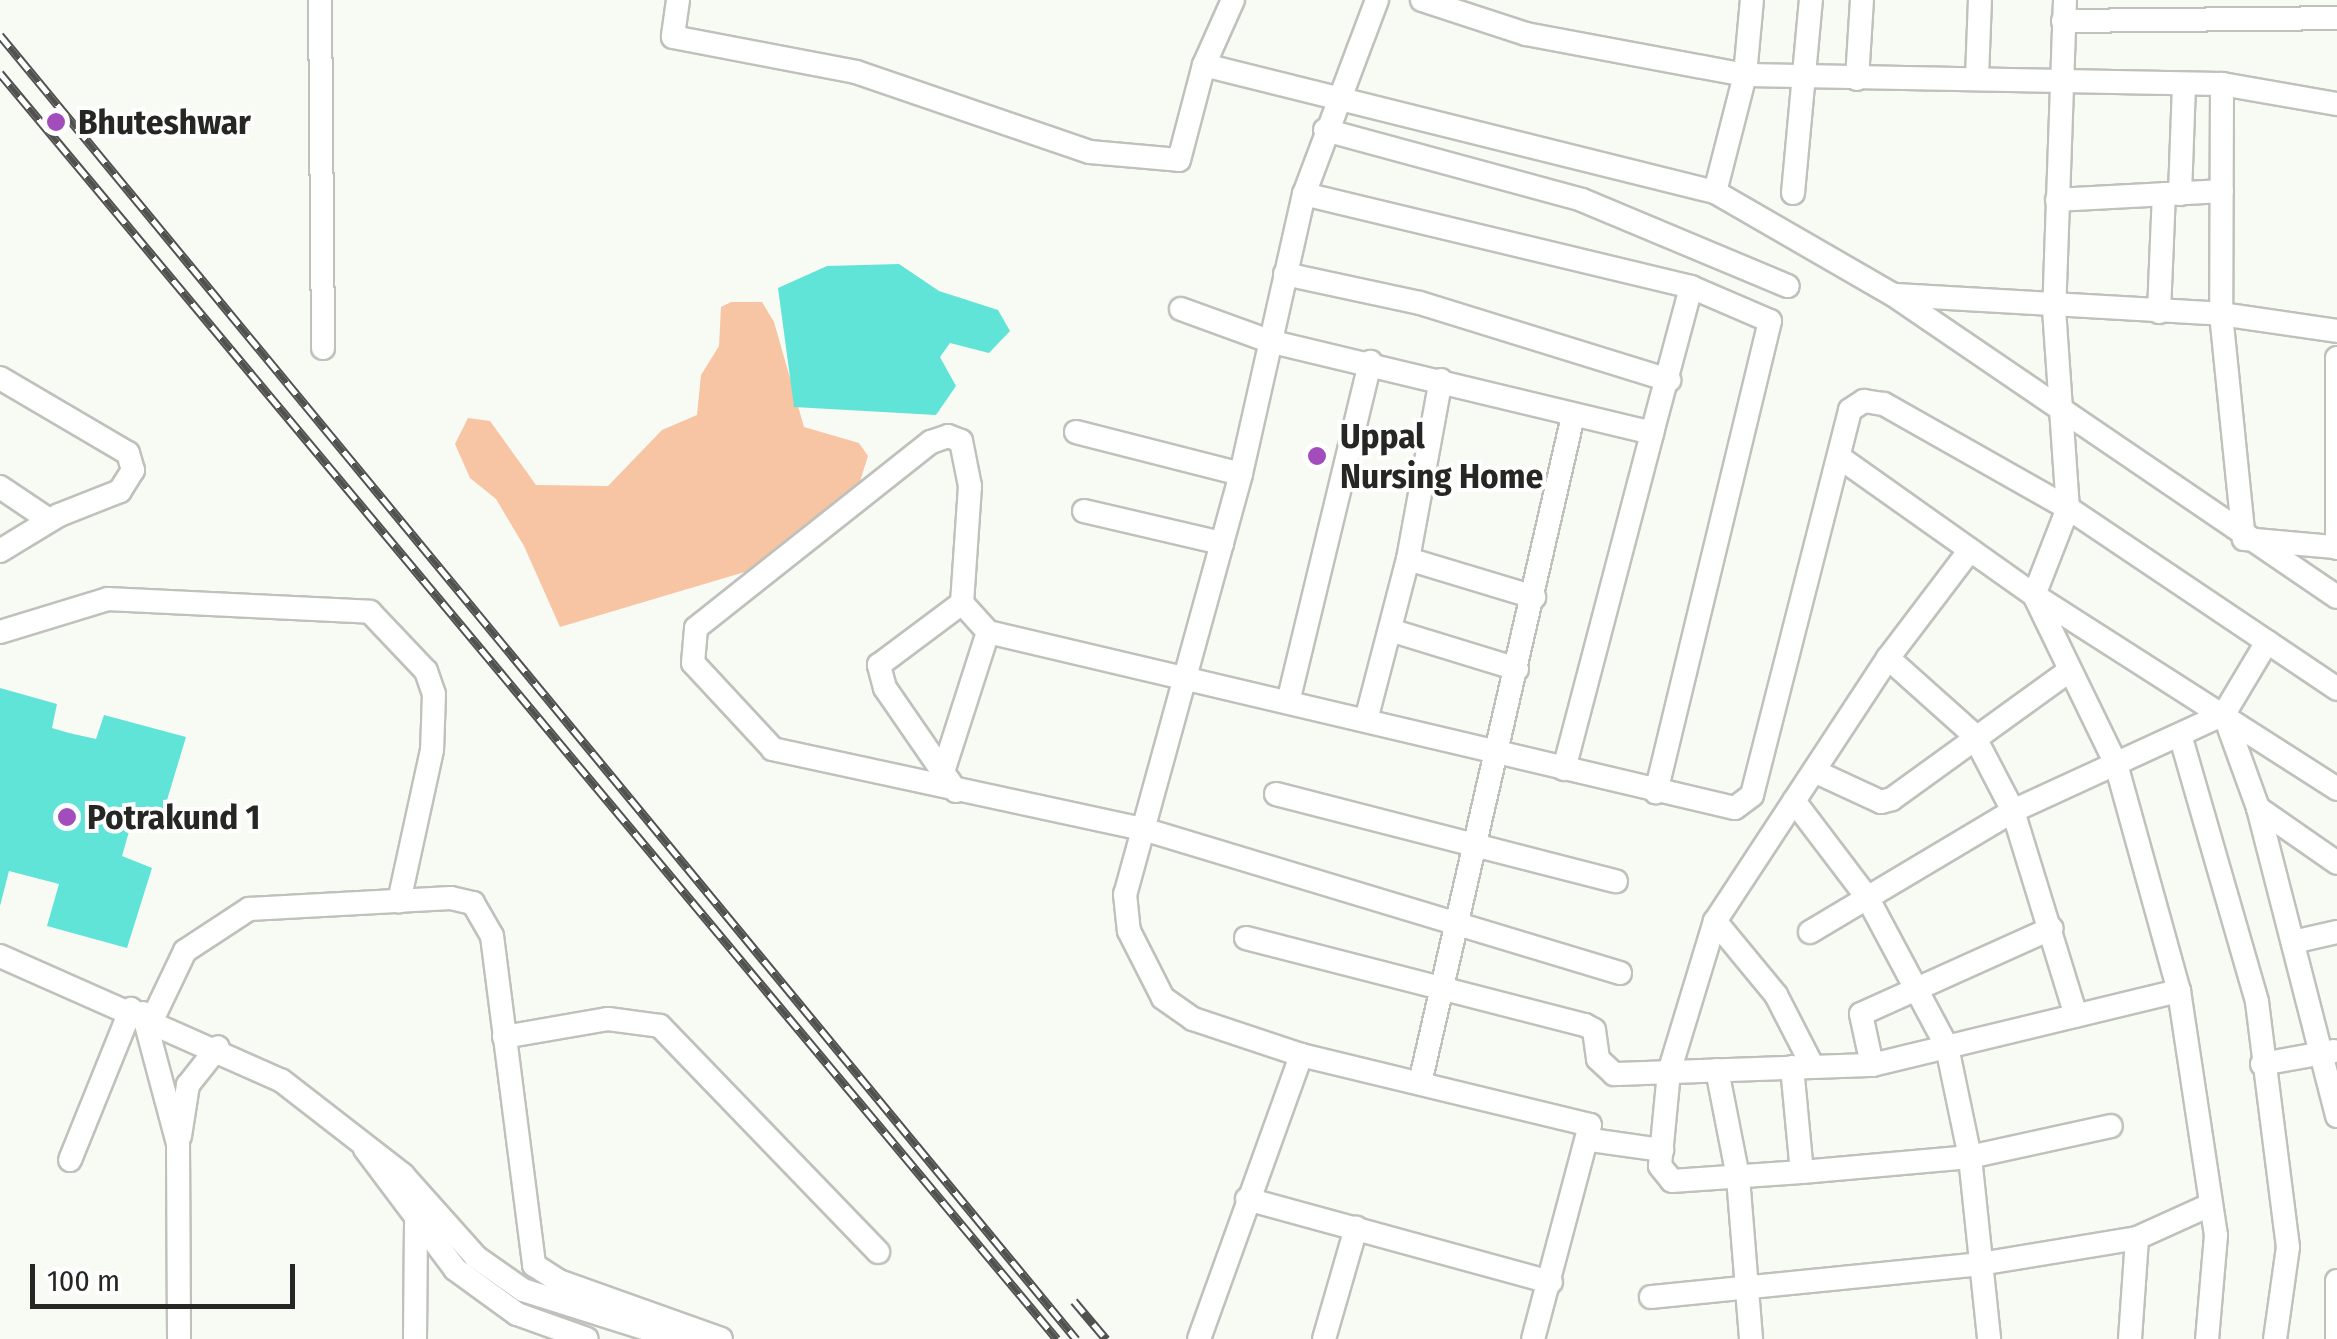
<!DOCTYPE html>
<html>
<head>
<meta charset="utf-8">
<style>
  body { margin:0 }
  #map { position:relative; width:2337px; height:1339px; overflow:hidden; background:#f8faf4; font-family:"Fira Sans Condensed",sans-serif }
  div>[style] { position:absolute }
  .green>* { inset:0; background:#f7c5a3 }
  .water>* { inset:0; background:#60e4d7 }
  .roads { filter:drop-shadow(2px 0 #bfc1bb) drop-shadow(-2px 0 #bfc1bb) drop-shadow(0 2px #bfc1bb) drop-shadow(0 -2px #bfc1bb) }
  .minor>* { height:22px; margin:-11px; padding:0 11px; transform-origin:11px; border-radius:11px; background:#fff }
  .rail>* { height:9px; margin-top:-4.5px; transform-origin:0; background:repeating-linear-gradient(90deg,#fff 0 15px,#51524f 0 30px); box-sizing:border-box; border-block:2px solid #51524f }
  .dots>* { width:28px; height:28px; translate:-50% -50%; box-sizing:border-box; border:5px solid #fff; border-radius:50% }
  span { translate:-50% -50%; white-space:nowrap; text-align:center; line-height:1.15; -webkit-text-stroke:8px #fff; paint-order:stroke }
  .poi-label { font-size:35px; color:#262624; font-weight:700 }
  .left { translate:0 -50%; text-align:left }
  .scale { position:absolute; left:30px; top:1264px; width:265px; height:45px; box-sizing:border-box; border:5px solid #262624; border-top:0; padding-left:12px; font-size:30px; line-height:35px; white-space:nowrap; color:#262624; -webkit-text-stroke:8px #fff; paint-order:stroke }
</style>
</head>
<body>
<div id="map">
  <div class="green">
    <div style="clip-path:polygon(731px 302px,762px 302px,774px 322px,804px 427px,859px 443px,868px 456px,857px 491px,748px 571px,560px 627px,524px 546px,496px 499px,470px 478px,455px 444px,468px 418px,490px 421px,536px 485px,608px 486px,662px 430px,697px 415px,701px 375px,719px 346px,721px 307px)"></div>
  </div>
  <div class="water">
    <div style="clip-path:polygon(899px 264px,939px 291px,998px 310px,1010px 331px,989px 353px,950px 343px,940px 357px,956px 386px,936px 415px,794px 407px,778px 288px,827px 266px)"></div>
    <div style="clip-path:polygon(0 688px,57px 704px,52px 728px,69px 733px,96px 739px,104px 715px,186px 737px,161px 820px,134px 814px,122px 856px,152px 868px,127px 948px,47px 926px,59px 884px,9px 871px,0 906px)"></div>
  </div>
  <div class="roads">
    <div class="minor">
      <div style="left:320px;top:0;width:348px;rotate:89.5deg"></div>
      <div style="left:678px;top:0;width:37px;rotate:98deg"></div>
      <div style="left:673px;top:37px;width:186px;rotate:10.8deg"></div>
      <div style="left:856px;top:72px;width:247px;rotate:18.9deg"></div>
      <div style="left:1090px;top:152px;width:89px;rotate:5.1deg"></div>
      <div style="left:1179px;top:160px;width:98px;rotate:-75.3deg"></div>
      <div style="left:1204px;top:65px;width:71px;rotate:-66deg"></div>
      <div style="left:1377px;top:0;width:207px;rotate:110.6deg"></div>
      <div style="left:1304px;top:194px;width:287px;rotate:102.7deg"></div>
      <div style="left:1241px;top:474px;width:436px;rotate:105.4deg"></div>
      <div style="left:1125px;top:894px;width:37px;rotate:84deg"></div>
      <div style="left:1129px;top:931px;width:75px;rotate:63.1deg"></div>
      <div style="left:1163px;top:998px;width:37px;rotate:35deg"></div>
      <div style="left:1193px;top:1019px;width:114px;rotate:18.4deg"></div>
      <div style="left:1301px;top:1055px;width:297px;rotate:13.6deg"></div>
      <div style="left:1590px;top:1125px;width:221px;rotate:104.9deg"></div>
      <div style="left:1422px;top:0;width:109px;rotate:18.1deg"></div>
      <div style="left:1526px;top:34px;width:223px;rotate:10.6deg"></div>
      <div style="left:1745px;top:75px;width:477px;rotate:1.1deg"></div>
      <div style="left:2222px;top:84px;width:117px;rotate:9.9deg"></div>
      <div style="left:2065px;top:0;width:309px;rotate:92deg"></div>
      <div style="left:2054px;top:309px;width:199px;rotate:86deg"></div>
      <div style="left:2068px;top:508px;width:93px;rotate:111.3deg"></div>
      <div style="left:2034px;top:595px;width:188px;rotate:64.1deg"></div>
      <div style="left:2116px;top:764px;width:236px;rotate:74.5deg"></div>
      <div style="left:2179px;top:991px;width:247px;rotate:81.4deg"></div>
      <div style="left:2216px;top:1235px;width:104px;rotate:94.9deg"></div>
      <div style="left:2063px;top:21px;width:274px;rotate:-0.6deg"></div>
      <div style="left:1204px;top:65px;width:527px;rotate:13.96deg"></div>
      <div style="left:1715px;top:192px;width:204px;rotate:30deg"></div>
      <div style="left:1892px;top:294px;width:538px;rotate:34.25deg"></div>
      <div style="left:1977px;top:77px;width:77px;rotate:-87.8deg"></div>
      <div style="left:1857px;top:79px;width:79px;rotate:-86.4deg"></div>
      <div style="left:2222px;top:84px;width:230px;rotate:90.2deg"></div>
      <div style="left:2221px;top:314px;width:226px;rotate:84.2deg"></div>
      <div style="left:2244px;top:539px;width:89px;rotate:5.1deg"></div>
      <div style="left:1325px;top:130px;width:266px;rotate:15.2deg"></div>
      <div style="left:1582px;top:200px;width:223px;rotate:22.7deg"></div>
      <div style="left:1715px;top:192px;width:121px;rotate:-75.6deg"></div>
      <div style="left:1745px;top:75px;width:75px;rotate:-84.7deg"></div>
      <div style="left:1793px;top:193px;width:194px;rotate:-84.7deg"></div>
      <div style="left:1304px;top:194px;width:398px;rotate:13.5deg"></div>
      <div style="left:1691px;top:287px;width:86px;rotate:23.3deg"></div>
      <div style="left:1770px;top:321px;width:485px;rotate:103.6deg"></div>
      <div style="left:2180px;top:194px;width:110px;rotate:-87.9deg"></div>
      <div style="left:2057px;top:200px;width:165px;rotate:-3.1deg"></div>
      <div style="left:1285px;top:274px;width:138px;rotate:12.1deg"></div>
      <div style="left:1420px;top:303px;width:261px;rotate:17.2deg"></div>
      <div style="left:1896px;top:295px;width:326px;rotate:3.3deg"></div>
      <div style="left:2221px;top:314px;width:117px;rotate:8.3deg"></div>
      <div style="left:1181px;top:309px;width:94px;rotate:20deg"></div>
      <div style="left:1269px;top:341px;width:394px;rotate:13.5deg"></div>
      <div style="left:1652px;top:433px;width:151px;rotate:-75deg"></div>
      <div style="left:2159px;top:312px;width:118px;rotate:-87.6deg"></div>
      <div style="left:2337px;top:358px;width:190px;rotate:90deg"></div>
      <div style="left:0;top:378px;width:148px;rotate:30.4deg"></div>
      <div style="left:128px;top:453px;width:18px;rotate:74deg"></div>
      <div style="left:133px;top:470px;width:25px;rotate:122deg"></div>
      <div style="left:120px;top:491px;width:66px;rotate:158.5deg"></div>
      <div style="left:59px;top:515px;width:69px;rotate:148.6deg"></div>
      <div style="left:1076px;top:432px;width:170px;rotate:14.3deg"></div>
      <div style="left:1839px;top:457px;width:239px;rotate:35.3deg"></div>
      <div style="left:2034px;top:595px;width:360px;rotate:32.6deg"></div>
      <div style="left:0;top:487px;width:59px;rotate:34deg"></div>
      <div style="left:1084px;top:511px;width:142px;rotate:13.1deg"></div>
      <div style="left:1970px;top:550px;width:136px;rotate:127.2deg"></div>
      <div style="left:1888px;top:658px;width:315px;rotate:123.3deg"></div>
      <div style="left:1715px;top:921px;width:158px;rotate:106.9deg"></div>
      <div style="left:1669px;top:1072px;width:94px;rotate:95.5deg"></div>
      <div style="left:1660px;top:1166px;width:19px;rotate:51deg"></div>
      <div style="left:1672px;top:1181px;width:130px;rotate:-4deg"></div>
      <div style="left:1802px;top:1172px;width:169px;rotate:-5.1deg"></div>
      <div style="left:1970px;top:1157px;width:144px;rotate:-12.4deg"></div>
      <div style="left:1408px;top:559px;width:132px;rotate:16.8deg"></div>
      <div style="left:1390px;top:630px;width:133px;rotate:17.1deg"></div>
      <div style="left:0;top:632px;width:113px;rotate:-17deg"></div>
      <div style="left:108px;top:599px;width:262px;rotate:2.8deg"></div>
      <div style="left:370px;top:612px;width:81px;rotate:46.5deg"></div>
      <div style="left:426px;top:671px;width:24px;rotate:71deg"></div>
      <div style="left:434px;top:694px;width:56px;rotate:92deg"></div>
      <div style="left:432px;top:750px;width:155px;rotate:102.3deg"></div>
      <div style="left:1888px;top:658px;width:114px;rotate:41.8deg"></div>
      <div style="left:1973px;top:734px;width:87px;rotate:62.5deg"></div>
      <div style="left:2013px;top:811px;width:214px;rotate:72.9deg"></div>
      <div style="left:1289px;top:698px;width:346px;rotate:-76.4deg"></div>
      <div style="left:2224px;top:714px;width:100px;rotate:70.1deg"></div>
      <div style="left:2258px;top:808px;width:318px;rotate:75.6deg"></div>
      <div style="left:1366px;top:720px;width:166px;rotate:-75.4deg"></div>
      <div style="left:1408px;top:559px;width:182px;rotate:-79.6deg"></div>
      <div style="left:2181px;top:738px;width:275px;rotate:73.9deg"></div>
      <div style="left:2257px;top:1002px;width:247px;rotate:82.8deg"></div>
      <div style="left:2288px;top:1247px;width:93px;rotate:98deg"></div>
      <div style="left:1564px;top:769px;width:347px;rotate:-75.3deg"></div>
      <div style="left:1814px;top:771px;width:74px;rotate:24.8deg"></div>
      <div style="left:1881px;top:802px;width:11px;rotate:-15deg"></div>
      <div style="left:1892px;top:799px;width:218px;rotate:-35.9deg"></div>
      <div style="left:943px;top:772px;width:147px;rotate:-72.2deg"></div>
      <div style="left:956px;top:791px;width:125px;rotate:-124.6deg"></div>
      <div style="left:885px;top:688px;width:24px;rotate:-105deg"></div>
      <div style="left:879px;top:665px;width:104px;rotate:-36.8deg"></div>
      <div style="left:1276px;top:794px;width:351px;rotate:14.4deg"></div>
      <div style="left:1794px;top:801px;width:121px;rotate:52.8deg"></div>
      <div style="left:1867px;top:897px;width:170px;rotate:61.9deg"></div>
      <div style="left:1947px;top:1047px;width:112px;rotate:78.2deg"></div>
      <div style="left:1970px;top:1157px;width:183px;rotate:84deg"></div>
      <div style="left:2258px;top:808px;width:96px;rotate:34.8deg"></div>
      <div style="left:1715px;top:921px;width:96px;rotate:50.5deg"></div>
      <div style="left:1776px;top:995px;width:81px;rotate:62.8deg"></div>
      <div style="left:1810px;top:932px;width:236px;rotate:-30.8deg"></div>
      <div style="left:2013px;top:811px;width:232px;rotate:-24.7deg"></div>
      <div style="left:2224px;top:714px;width:84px;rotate:-59.2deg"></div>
      <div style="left:1246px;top:938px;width:350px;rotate:14.4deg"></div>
      <div style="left:1585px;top:1025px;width:10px;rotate:29deg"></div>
      <div style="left:1594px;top:1030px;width:29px;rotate:82deg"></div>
      <div style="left:1598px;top:1059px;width:22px;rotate:43deg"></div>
      <div style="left:1614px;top:1074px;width:258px;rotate:-2deg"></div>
      <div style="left:1872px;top:1065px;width:316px;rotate:-13.6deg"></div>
      <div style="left:2293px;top:942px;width:45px;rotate:-12.8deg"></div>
      <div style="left:0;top:956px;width:308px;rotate:23.9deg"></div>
      <div style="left:282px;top:1081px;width:153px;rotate:37.8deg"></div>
      <div style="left:403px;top:1175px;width:110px;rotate:48.3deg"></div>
      <div style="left:476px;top:1257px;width:57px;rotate:35.1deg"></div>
      <div style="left:523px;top:1290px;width:163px;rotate:17.5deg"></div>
      <div style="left:1620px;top:973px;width:499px;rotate:-163.2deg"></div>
      <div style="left:1142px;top:829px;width:378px;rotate:-167.8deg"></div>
      <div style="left:773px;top:749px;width:117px;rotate:-132.9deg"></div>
      <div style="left:693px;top:663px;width:35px;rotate:-85deg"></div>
      <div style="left:696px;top:628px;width:300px;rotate:-38.4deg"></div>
      <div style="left:931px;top:442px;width:18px;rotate:-19deg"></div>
      <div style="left:948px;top:436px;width:14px;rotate:21deg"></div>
      <div style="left:961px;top:441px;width:46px;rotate:78.7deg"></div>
      <div style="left:970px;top:486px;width:117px;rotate:93.9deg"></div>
      <div style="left:962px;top:603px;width:39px;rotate:48deg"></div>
      <div style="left:988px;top:632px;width:767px;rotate:13.26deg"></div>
      <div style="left:1735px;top:808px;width:21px;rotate:-37deg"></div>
      <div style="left:1752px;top:795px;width:397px;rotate:-75.7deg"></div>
      <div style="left:1850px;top:410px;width:17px;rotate:-33deg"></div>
      <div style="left:1864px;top:401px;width:20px;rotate:9deg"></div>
      <div style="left:1884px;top:404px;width:211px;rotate:29.5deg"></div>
      <div style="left:2068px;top:508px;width:324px;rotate:33.9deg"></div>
      <div style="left:143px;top:1013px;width:136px;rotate:75deg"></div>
      <div style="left:178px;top:1144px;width:195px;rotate:89.7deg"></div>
      <div style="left:153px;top:1018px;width:74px;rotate:-64.5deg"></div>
      <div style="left:185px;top:951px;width:77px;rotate:-33.3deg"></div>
      <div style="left:249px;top:909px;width:202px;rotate:-3.1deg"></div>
      <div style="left:451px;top:898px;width:23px;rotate:13deg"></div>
      <div style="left:473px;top:903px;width:38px;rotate:60deg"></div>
      <div style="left:492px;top:936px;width:332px;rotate:82.7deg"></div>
      <div style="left:534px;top:1265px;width:30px;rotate:33deg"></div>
      <div style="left:559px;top:1281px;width:172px;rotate:19.7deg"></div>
      <div style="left:504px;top:1037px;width:106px;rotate:-9.8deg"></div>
      <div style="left:608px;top:1019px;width:52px;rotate:7.7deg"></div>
      <div style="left:660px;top:1026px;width:314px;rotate:46deg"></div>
      <div style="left:2262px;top:1064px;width:73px;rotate:-10.2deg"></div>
      <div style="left:1872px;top:1065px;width:52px;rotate:-102.2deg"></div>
      <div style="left:1861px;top:1014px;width:209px;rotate:-24.2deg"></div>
      <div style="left:1792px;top:1067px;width:105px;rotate:84.6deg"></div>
      <div style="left:1717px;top:1070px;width:109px;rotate:78.9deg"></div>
      <div style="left:1738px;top:1177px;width:163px;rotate:85.4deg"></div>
      <div style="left:1420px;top:1083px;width:684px;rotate:-77.08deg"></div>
      <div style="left:180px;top:1136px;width:52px;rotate:-81.1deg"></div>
      <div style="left:188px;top:1085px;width:48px;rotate:-51.7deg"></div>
      <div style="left:1591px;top:1140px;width:72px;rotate:8deg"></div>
      <div style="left:365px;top:1149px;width:150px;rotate:53.1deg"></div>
      <div style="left:455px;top:1269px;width:77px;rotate:36deg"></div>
      <div style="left:517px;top:1314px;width:74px;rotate:19.7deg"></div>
      <div style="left:70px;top:1160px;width:163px;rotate:-68deg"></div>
      <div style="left:1247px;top:1199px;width:315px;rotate:15.3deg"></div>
      <div style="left:1651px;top:1297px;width:331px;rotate:-5.7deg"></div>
      <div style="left:1980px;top:1264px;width:159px;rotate:-9.4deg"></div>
      <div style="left:2137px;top:1238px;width:80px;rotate:-24.3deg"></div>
      <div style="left:415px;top:1339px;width:118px;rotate:-89.5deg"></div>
      <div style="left:1199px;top:1339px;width:302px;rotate:-70.2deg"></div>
      <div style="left:1324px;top:1339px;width:116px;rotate:-73.9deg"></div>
      <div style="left:2130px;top:1339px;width:101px;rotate:-86deg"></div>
      <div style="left:2337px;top:1339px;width:58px;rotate:-90deg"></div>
    </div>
  </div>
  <div class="rail">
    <div style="left:0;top:35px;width:1691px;rotate:50.47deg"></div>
    <div style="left:0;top:73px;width:1649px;rotate:50.14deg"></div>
    <div style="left:1074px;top:1301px;width:50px;rotate:49.9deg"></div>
  </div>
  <div class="dots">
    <div style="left:56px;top:122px;background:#a24dbb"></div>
    <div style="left:1317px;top:456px;background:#a24dbb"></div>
    <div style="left:67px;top:817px;background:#a24dbb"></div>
  </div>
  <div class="poi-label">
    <span class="left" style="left:78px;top:122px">Bhuteshwar</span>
    <span class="left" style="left:1340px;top:456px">Uppal<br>Nursing Home</span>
    <span class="left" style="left:87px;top:817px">Potrakund 1</span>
  </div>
  <div class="scale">100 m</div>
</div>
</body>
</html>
